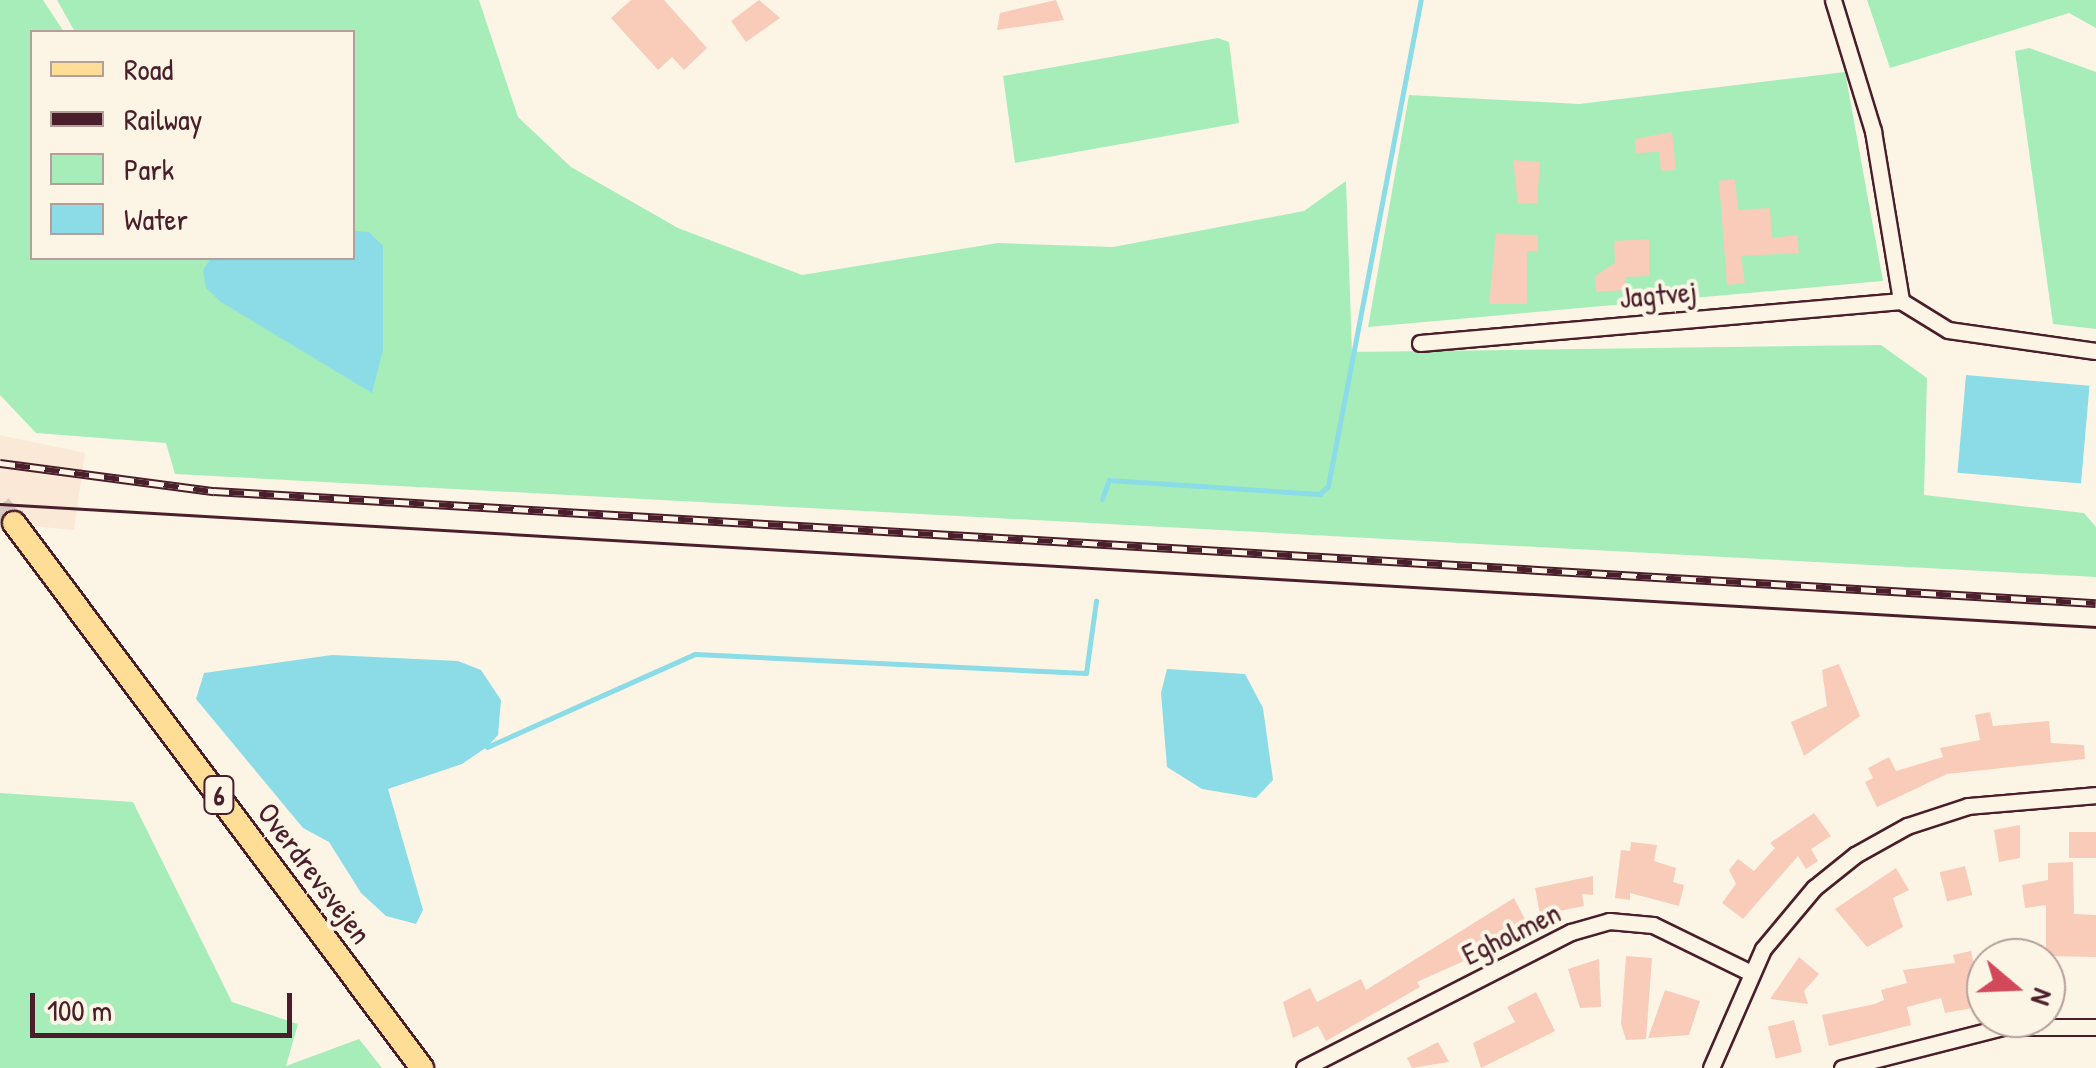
<!DOCTYPE html>
<html>
<head>
<meta charset="utf-8">
<style>
  body { margin:0 }
  #map { position:relative; width:2096px; height:1068px; overflow:hidden; background:#fcf5e5; font-family:"Patrick Hand",sans-serif }
  div>[style] { position:absolute }
  .built>* { inset:0; background:#fbe9d8 }
  .green>* { inset:0; background:#a6edba }
  .water>* { inset:0; background:#8cdce7; transform-origin:0 0 }
  .stream>* { height:5px; margin:-2.5px; padding:0 2.5px; transform-origin:2.5px; border-radius:2.5px; background:#8cdce7 }
  .building>* { inset:0; background:#f8ccb9; transform-origin:0 0 }
  .primary-tunnel>* { height:22px; margin-top:-11px; transform-origin:0; background:repeating-linear-gradient(90deg,#d8cac0 0 22px,transparent 0 33px) }
  .roads { filter:drop-shadow(2px 0 #4a1f2b) drop-shadow(-2px 0 #4a1f2b) drop-shadow(0 2px #4a1f2b) drop-shadow(0 -2px #4a1f2b) }
  .street>* { height:15px; margin:-7.5px; padding:0 7.5px; transform-origin:7.5px; border-radius:7.5px; background:#fcf5e5 }
  .primary>* { height:22px; margin:-11px; padding:0 11px; transform-origin:11px; border-radius:11px; background:#fedd96 }
  .tram>* { height:2.5px; margin:-1.25px; padding:0 1.25px; transform-origin:1.25px; border-radius:1.25px; background:#4a1f2b }
  .rail>* { height:9px; margin-top:-4.5px; transform-origin:0; background:repeating-linear-gradient(90deg,#fcf5e5 0 15px,#4a1f2b 0 30px); box-sizing:border-box; border-block:2px solid #4a1f2b }
  span { translate:-50% -50%; white-space:nowrap; text-align:center; line-height:1.15; -webkit-text-stroke:8px #fcf5e5; paint-order:stroke }
  .shield-label span { padding:2px 8px; background:#fcf5e5; border:2px solid; border-radius:8px; -webkit-text-stroke-width:0 }
  .shield-label { font-size:28px; color:#4a1f2b; font-weight:700 }
  .street-label { font-size:30px; color:#4a1f2b }
  .legend { position:absolute; left:30px; top:30px; width:325px; height:230px; box-sizing:border-box; background:#fcf5e5; border:2px solid #b59f9b; margin:0; padding:12px 18px; list-style:none; font-size:30px; color:#4a1f2b }
  .legend li { display:flex; align-items:center; gap:20px; height:50px }
  .legend b { width:50px; border:2px solid #b59f9b }
  .north { position:absolute; left:1966px; top:938px; width:100px; height:100px; box-sizing:border-box; background:#fcf5e5; border:2px solid #b59f9b; border-radius:50%; rotate:109deg; font-size:28px; font-weight:700; line-height:40px; text-align:center; color:#4a1f2b }
  .north::after { content:''; display:block; margin:auto; width:35px; height:45px; background:#d1495b; clip-path:polygon(50% 0,100% 100%,50% 72%,0 100%) }
  .scale { position:absolute; left:30px; top:993px; width:262px; height:45px; box-sizing:border-box; border:5px solid #4a1f2b; border-top:0; padding-left:12px; font-size:30px; line-height:35px; white-space:nowrap; color:#4a1f2b; -webkit-text-stroke:8px #fcf5e5; paint-order:stroke }
</style>
</head>
<body>
<div id="map">
  <div class="built">
    <div style="clip-path:polygon(0 435px,85px 453px,74px 530px,0 523px)"></div>
  </div>
  <div class="green">
    <div style="clip-path:polygon(0 0,43px 0,64px 32px,32px 32px,32px 258px,352px 258px,352px 32px,75px 32px,57px 0,479px 0,518px 117px,571px 167px,678px 228px,802px 275px,998px 243px,1113px 247px,1304px 211px,1346px 181px,1352px 352px,1881px 345px,1927px 378px,1924px 495px,2084px 513px,2096px 527px,2096px 577px,175px 474px,166px 443px,36px 433px,0 395px)"></div>
    <div style="clip-path:polygon(1867px 0,2096px 0,2096px 28px,2069px 13px,1890px 68px)"></div>
    <div style="clip-path:polygon(1218px 38px,1229px 42px,1239px 123px,1015px 163px,1003px 76px)"></div>
    <div style="clip-path:polygon(2029px 48px,2096px 72px,2096px 329px,2053px 324px,2015px 51px)"></div>
    <div style="clip-path:polygon(1845px 72px,1883px 281px,1368px 327px,1409px 95px,1579px 104px)"></div>
    <div style="clip-path:polygon(0 793px,133px 802px,232px 1002px,298px 1024px,286px 1066px,359px 1039px,382px 1068px,0 1068px)"></div>
  </div>
  <div class="water">
    <div style="clip-path:polygon(353px 231px,369px 232px,383px 246px,383px 350px,372px 393px,221px 302px,206px 288px,203px 270px,211px 258px,352px 258px)"></div>
    <div style="left:1966px;top:375px;width:124px;height:98px;rotate:5deg"></div>
    <div style="clip-path:polygon(332px 655px,458px 661px,481px 670px,501px 700px,498px 735px,487px 747px,462px 764px,388px 789px,423px 910px,416px 924px,386px 916px,361px 893px,329px 842px,303px 828px,196px 699px,204px 673px)"></div>
    <div style="clip-path:polygon(1167px 669px,1245px 674px,1263px 708px,1273px 780px,1256px 798px,1202px 789px,1167px 767px,1161px 693px)"></div>
  </div>
  <div class="stream">
    <div style="left:1102px;top:499px;width:20px;rotate:-70deg"></div>
    <div style="left:1109px;top:480px;width:211px;rotate:3.8deg"></div>
    <div style="left:1320px;top:494px;width:11px;rotate:-45deg"></div>
    <div style="left:1328px;top:486px;width:495px;rotate:-79.2deg"></div>
    <div style="left:487px;top:747px;width:228px;rotate:-24.1deg"></div>
    <div style="left:695px;top:654px;width:391px;rotate:2.8deg"></div>
    <div style="left:1086px;top:673px;width:73px;rotate:-82.1deg"></div>
  </div>
  <div class="building">
    <div style="clip-path:polygon(631px 0,664px 0,707px 48px,684px 70px,672px 57px,658px 70px,611px 18px)"></div>
    <div style="clip-path:polygon(759px 0,780px 18px,746px 42px,731px 21px)"></div>
    <div style="clip-path:polygon(1056px 0,1064px 20px,997px 30px,1000px 13px)"></div>
    <div style="clip-path:polygon(1672px 132px,1676px 170px,1661px 171px,1659px 152px,1636px 153px,1635px 139px)"></div>
    <div style="clip-path:polygon(1513px 160px,1540px 162px,1537px 203px,1518px 204px)"></div>
    <div style="clip-path:polygon(1735px 179px,1738px 210px,1770px 208px,1772px 238px,1797px 235px,1799px 253px,1741px 256px,1745px 283px,1727px 285px,1719px 181px)"></div>
    <div style="clip-path:polygon(1496px 234px,1538px 235px,1537px 251px,1527px 251px,1527px 304px,1489px 304px)"></div>
    <div style="clip-path:polygon(1649px 239px,1649px 276px,1625px 277px,1625px 290px,1596px 292px,1595px 276px,1615px 263px,1614px 241px)"></div>
    <div style="clip-path:polygon(1839px 664px,1860px 716px,1804px 756px,1791px 722px,1827px 706px,1822px 670px)"></div>
    <div style="clip-path:polygon(1990px 712px,1993px 726px,2049px 721px,2051px 743px,2084px 745px,2085px 759px,1947px 774px,1877px 807px,1865px 782px,1873px 778px,1868px 768px,1889px 757px,1896px 771px,1943px 757px,1940px 748px,1980px 740px,1975px 715px)"></div>
    <div style="clip-path:polygon(1814px 813px,1831px 836px,1811px 849px,1818px 861px,1806px 869px,1798px 856px,1743px 919px,1722px 903px,1736px 884px,1729px 870px,1738px 859px,1754px 871px,1775px 848px,1770px 843px)"></div>
    <div style="clip-path:polygon(2020px 825px,2020px 858px,1999px 862px,1994px 830px)"></div>
    <div style="left:2069px;top:832px;width:27px;height:26px"></div>
    <div style="clip-path:polygon(1631px 842px,1657px 845px,1654px 861px,1676px 868px,1673px 882px,1684px 885px,1679px 906px,1630px 893px,1630px 900px,1615px 898px,1621px 850px,1630px 851px)"></div>
    <div style="clip-path:polygon(2073px 862px,2074px 914px,2096px 915px,2096px 957px,2046px 956px,2046px 905px,2025px 908px,2022px 885px,2048px 880px,2048px 863px)"></div>
    <div style="left:1965px;top:866px;width:30px;height:26px;rotate:76deg"></div>
    <div style="clip-path:polygon(1896px 868px,1909px 890px,1893px 898px,1903px 927px,1867px 947px,1835px 909px)"></div>
    <div style="clip-path:polygon(1593px 876px,1593px 895px,1582px 894px,1584px 906px,1540px 915px,1535px 888px)"></div>
    <div style="clip-path:polygon(1514px 898px,1531px 931px,1417px 982px,1420px 987px,1326px 1041px,1318px 1026px,1293px 1038px,1283px 1002px,1310px 988px,1317px 1002px,1361px 979px,1366px 990px)"></div>
    <div style="clip-path:polygon(1971px 951px,1973px 961px,1986px 958px,1986px 988px,1967px 992px,1972px 1008px,1945px 1013px,1941px 998px,1907px 1007px,1911px 1025px,1829px 1046px,1822px 1015px,1875px 1004px,1884px 1000px,1881px 990px,1907px 983px,1903px 970px,1955px 963px,1953px 955px)"></div>
    <div style="clip-path:polygon(1626px 956px,1652px 958px,1646px 1039px,1626px 1040px,1621px 1024px)"></div>
    <div style="clip-path:polygon(1799px 957px,1819px 974px,1804px 991px,1808px 1004px,1770px 999px)"></div>
    <div style="clip-path:polygon(1599px 959px,1601px 1007px,1580px 1008px,1568px 969px)"></div>
    <div style="clip-path:polygon(1665px 990px,1700px 1001px,1689px 1035px,1648px 1038px)"></div>
    <div style="clip-path:polygon(1536px 992px,1555px 1031px,1481px 1068px,1473px 1043px,1515px 1022px,1507px 1007px)"></div>
    <div style="left:1794px;top:1020px;width:33px;height:27px;rotate:76deg"></div>
    <div style="clip-path:polygon(1438px 1042px,1449px 1062px,1412px 1068px,1407px 1058px)"></div>
  </div>
  <div class="primary-tunnel">
    <div style="left:0;top:505px;width:23px;rotate:52deg"></div>
  </div>
  <div class="roads">
    <div class="street">
      <div style="left:1833px;top:0;width:137px;rotate:73deg"></div>
      <div style="left:1873px;top:131px;width:172px;rotate:80.6deg"></div>
      <div style="left:1420px;top:343px;width:483px;rotate:-5deg"></div>
      <div style="left:1901px;top:301px;width:55px;rotate:31.7deg"></div>
      <div style="left:1948px;top:330px;width:149px;rotate:8.1deg"></div>
      <div style="left:1304px;top:1068px;width:300px;rotate:-27deg"></div>
      <div style="left:1571px;top:932px;width:40px;rotate:-16deg"></div>
      <div style="left:1609px;top:921px;width:44px;rotate:5.2deg"></div>
      <div style="left:1653px;top:925px;width:107px;rotate:26.1deg"></div>
      <div style="left:1711px;top:1068px;width:130px;rotate:-66.4deg"></div>
      <div style="left:1763px;top:949px;width:80px;rotate:-50.1deg"></div>
      <div style="left:1814px;top:888px;width:53px;rotate:-38.8deg"></div>
      <div style="left:1855px;top:855px;width:60px;rotate:-29.1deg"></div>
      <div style="left:1907px;top:826px;width:64px;rotate:-18.2deg"></div>
      <div style="left:1968px;top:806px;width:128px;rotate:-4.9deg"></div>
      <div style="left:1842px;top:1068px;width:166px;rotate:-14.3deg"></div>
      <div style="left:2003px;top:1027px;width:93px"></div>
    </div>
    <div class="primary">
      <div style="left:14px;top:523px;width:681px;rotate:53.18deg"></div>
    </div>
  </div>
  <div class="tram">
    <div style="left:0;top:504px;width:2100px;rotate:3.36deg"></div>
  </div>
  <div class="rail">
    <div style="left:0;top:463px;width:216px;rotate:7.5deg"></div>
    <div style="left:214px;top:491px;width:1885px;rotate:3.41deg"></div>
  </div>
  <div class="shield-label">
    <span style="left:219px;top:795px">6</span>
  </div>
  <div class="street-label">
    <span style="left:1658px;top:294px;rotate:-5deg">Jagtvej</span>
    <span style="left:315px;top:873px;rotate:53deg">Overdrevsvejen</span>
    <span style="left:1511px;top:933px;rotate:-26deg">Egholmen</span>
  </div>
  <ul class="legend">
  <li><b style="height:12px;background:#fedd96"></b>Road</li>
  <li><b style="height:12px;background:#4a1f2b"></b>Railway</li>
  <li><b style="height:28px;background:#a6edba"></b>Park</li>
  <li><b style="height:28px;background:#8cdce7"></b>Water</li>
  </ul>
  <div class="north">N</div>
  <div class="scale">100 m</div>
</div>
</body>
</html>
